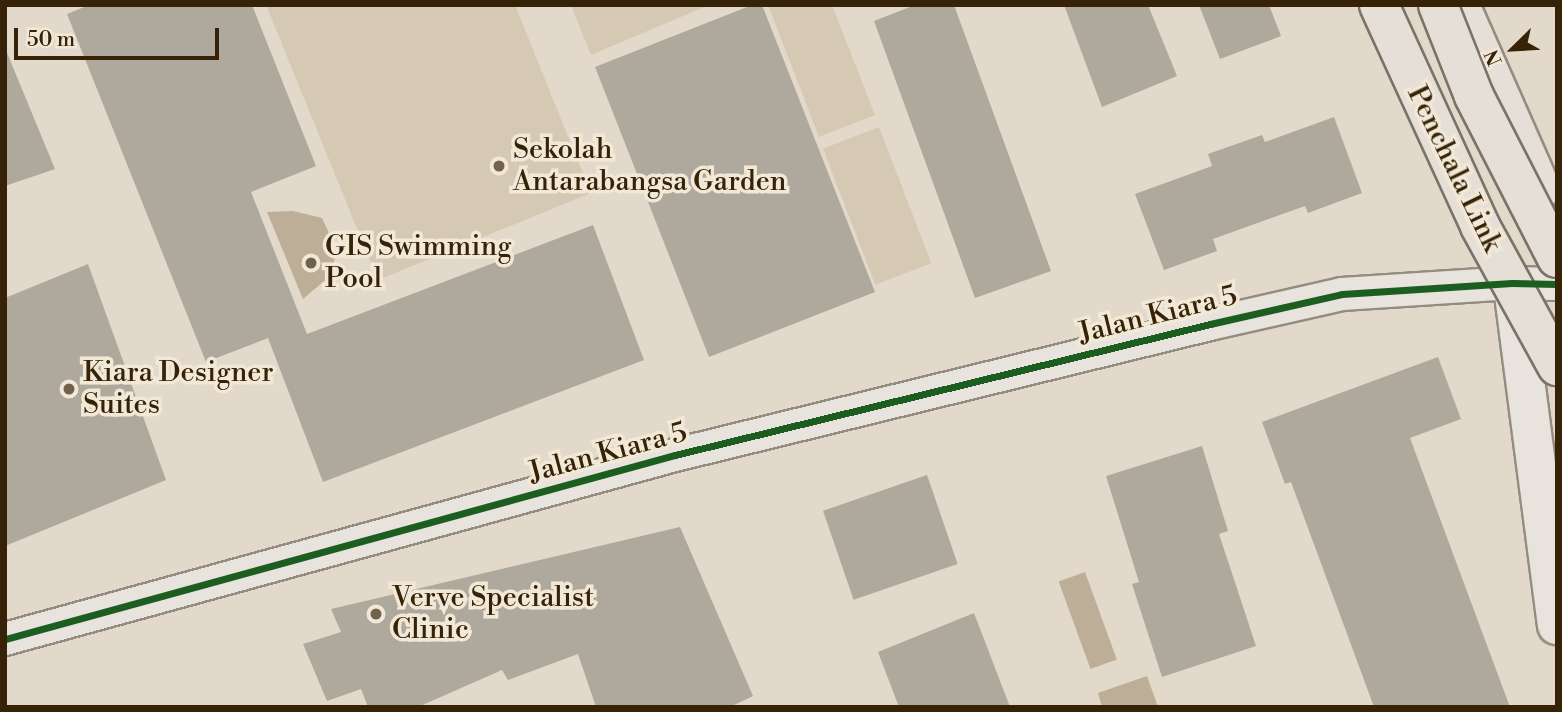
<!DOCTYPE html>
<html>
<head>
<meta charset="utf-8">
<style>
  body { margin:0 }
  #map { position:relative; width:1562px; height:712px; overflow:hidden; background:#e2d9cb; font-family:"Libre Bodoni",serif }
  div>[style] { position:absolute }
  .green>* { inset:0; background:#d6c9b4; transform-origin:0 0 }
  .water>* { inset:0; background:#bdae98; transform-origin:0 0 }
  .building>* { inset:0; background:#afa89c; transform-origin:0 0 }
  .roads { filter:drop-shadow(2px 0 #948c81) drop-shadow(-2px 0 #948c81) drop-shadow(0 2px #948c81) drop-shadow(0 -2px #948c81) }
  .street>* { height:32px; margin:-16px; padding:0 16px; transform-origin:16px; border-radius:16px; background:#e8e4dd }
  .secondary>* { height:38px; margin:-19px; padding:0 19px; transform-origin:19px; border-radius:19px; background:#e8e4dd }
  .highway>* { height:38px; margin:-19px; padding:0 19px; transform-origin:19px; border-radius:19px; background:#e5dfd7 }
  .bridges { filter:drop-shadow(2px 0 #7b7367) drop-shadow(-2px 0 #7b7367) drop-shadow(0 2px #7b7367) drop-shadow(0 -2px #7b7367) }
  .highway-bridge>* { height:38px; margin:-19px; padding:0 19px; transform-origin:19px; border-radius:19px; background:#e5dfd7 }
  .cycleway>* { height:7px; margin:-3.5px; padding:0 3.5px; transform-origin:3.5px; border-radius:3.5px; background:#1b5e20 }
  .dots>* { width:19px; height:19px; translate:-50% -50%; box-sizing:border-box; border:4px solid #f2e8d7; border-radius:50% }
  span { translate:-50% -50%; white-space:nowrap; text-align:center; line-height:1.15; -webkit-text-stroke:7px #f2e8d7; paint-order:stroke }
  .poi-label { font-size:28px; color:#352207 }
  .left { translate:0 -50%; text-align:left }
  .street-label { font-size:28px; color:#352207 }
  .frame { position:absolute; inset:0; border:7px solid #352207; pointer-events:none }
  .north { position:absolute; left:1478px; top:14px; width:70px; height:70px; -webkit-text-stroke:5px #f2e8d7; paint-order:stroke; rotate:246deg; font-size:19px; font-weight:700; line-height:28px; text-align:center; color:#352207 }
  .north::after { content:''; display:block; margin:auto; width:24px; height:32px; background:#352207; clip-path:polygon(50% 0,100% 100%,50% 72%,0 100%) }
  .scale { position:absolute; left:14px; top:28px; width:205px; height:32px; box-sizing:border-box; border:4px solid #352207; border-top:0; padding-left:9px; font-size:21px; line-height:24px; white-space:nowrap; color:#352207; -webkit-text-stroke:5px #f2e8d7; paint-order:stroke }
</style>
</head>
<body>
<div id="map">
  <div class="green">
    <div style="clip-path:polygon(266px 5px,515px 5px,591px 193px,378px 280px)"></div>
    <div style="clip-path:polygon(571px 5px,709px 5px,591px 55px)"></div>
    <div style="clip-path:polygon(768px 5px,832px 5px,875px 115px,819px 137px)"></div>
    <div style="left:879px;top:127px;width:146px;height:60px;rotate:69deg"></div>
  </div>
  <div class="water">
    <div style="clip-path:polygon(293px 211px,322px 218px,337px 251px,330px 276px,303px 299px,267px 212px)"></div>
    <div style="left:1085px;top:572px;width:93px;height:28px;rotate:70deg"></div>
    <div style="clip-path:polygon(1147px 676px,1158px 707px,1102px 707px,1098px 693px)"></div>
  </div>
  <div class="building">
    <div style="clip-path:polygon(89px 5px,252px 5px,316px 166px,251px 192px,307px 334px,593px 225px,644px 360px,323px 482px,268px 338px,206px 362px,67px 14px)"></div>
    <div style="clip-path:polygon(752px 5px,762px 5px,875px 292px,709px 357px,595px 67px)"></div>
    <div style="clip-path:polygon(915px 5px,954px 5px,1051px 271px,975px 298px,874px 21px)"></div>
    <div style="clip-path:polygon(1064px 5px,1148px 5px,1177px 76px,1102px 107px)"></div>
    <div style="clip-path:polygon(1199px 5px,1269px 5px,1281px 36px,1220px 59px)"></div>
    <div style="clip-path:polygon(5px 48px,55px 169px,5px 186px)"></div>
    <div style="clip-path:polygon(1334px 117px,1362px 193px,1308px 213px,1305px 206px,1213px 239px,1217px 251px,1164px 270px,1135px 194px,1212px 166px,1208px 154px,1262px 135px,1265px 142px)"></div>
    <div style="clip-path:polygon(88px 264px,166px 480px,5px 546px,5px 298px)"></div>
    <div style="clip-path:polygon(1438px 357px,1461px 419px,1410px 438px,1510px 707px,1374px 707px,1291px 482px,1285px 484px,1262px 422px)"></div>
    <div style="clip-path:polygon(1202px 446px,1228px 531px,1219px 534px,1256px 646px,1162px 677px,1132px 584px,1139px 582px,1106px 476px)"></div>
    <div style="left:927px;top:475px;width:94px;height:110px;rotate:71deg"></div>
    <div style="clip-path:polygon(680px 527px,753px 696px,730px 707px,596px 707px,578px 654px,508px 680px,502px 670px,418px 707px,368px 707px,361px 689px,327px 701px,303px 644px,341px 632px,331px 609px)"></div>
    <div style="clip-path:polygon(974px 613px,1010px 707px,899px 707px,878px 652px)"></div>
  </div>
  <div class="roads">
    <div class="street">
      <div style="left:5px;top:639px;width:695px;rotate:-15.36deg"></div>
      <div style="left:675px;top:455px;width:551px;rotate:-13.76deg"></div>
      <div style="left:1210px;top:324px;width:135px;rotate:-12.8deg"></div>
      <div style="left:1342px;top:294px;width:170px;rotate:-3.7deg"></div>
      <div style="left:1512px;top:283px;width:45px;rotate:1.3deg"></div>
    </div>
    <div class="secondary">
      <div style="left:1513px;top:287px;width:341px;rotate:82.6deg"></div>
    </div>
    <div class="highway">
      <div style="left:1460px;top:5px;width:201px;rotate:66.2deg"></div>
    </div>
  </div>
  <div class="bridges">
    <div class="highway-bridge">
      <div style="left:1379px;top:5px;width:243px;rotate:65.4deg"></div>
      <div style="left:1480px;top:226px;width:160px;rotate:61.2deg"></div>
      <div style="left:1438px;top:5px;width:98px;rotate:68.4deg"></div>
      <div style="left:1474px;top:96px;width:182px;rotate:62.9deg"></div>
    </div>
  </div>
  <div class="cycleway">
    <div style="left:5px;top:639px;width:695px;rotate:-15.36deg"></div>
    <div style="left:675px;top:455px;width:551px;rotate:-13.76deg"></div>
    <div style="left:1210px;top:324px;width:135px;rotate:-12.8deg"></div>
    <div style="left:1342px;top:294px;width:170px;rotate:-3.7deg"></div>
    <div style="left:1512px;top:283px;width:45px;rotate:1.3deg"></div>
  </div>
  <div class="dots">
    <div style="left:499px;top:166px;background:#72624c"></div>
    <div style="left:311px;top:263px;background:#72624c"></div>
    <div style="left:69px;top:389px;background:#72624c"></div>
    <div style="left:376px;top:614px;background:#72624c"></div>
  </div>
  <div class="poi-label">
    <span class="left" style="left:513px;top:166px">Sekolah<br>Antarabangsa Garden</span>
    <span class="left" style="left:325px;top:263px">GIS Swimming<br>Pool</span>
    <span class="left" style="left:83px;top:389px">Kiara Designer<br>Suites</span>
    <span class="left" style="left:392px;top:614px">Verve Specialist<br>Clinic</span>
  </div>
  <div class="street-label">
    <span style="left:1454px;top:169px;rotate:64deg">Penchala Link</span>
    <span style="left:1158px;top:315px;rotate:-14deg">Jalan Kiara 5</span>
    <span style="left:608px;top:453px;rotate:-15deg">Jalan Kiara 5</span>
  </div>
  <div class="frame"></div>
  <div class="north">N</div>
  <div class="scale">50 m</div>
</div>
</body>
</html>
